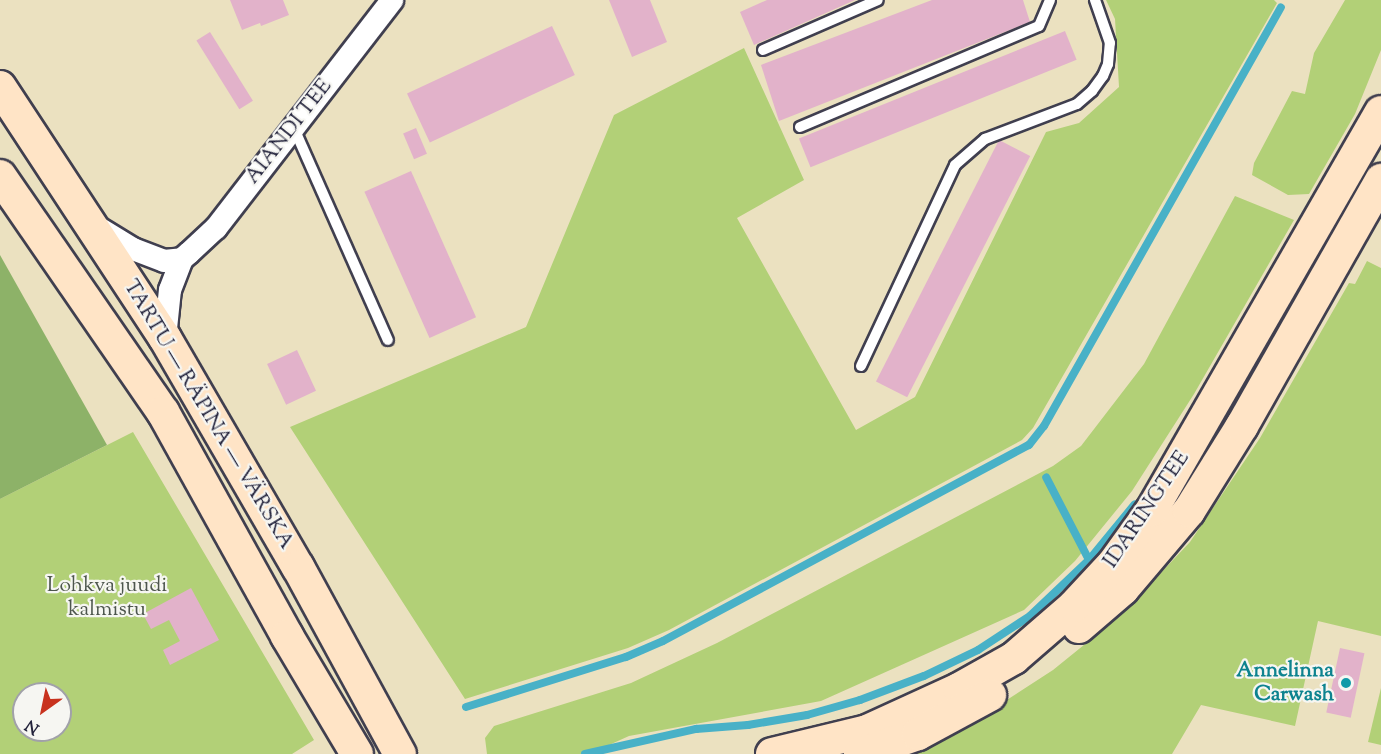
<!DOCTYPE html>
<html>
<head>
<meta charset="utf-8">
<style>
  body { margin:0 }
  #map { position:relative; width:1381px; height:754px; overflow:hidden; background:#ebe1c0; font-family:"Sorts Mill Goudy",serif }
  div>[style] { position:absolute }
  .green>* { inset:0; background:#b2d077 }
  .forest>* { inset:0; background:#8db268 }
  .stream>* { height:8px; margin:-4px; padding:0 4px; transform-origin:4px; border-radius:4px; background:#48b1c7 }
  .building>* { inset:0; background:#e2b2ca; transform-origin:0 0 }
  .roads { filter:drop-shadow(2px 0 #403f4f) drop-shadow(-2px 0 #403f4f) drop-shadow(0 2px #403f4f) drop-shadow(0 -2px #403f4f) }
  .lane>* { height:10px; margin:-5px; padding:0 5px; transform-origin:5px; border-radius:5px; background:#fff }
  .street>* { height:22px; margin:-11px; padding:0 11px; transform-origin:11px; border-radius:11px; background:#fff }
  .secondary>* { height:32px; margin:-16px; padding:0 16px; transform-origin:16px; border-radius:16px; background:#ffe4c6 }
  .dots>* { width:16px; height:16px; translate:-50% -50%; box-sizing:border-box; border:3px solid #f6f6f2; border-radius:50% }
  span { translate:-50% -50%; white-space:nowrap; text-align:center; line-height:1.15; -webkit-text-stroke:4.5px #f6f6f2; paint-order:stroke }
  .street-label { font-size:21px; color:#22223b }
  .park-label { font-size:21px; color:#4d564d }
  .culture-label { font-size:21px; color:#0d838f; font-weight:700 }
  .right { translate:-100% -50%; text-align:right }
  .north { position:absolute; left:12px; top:682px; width:60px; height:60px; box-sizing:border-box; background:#f6f6f2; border:2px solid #a1a1a9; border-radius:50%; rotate:213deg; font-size:16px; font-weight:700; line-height:24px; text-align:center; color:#22223b }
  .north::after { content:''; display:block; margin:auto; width:21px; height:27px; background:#c8321e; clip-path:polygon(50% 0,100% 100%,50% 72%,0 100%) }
</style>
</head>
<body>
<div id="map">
  <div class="green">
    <div style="clip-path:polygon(1106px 0,1274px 0,1277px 3px,1033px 428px,1022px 440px,669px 630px,628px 648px,465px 699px,290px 427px,526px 327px,614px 115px,744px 48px,804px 180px,737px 218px,856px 430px,915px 397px,1046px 132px,1079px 123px,1119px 87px,1115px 19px)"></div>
    <div style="clip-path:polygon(1345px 0,1381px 0,1381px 50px,1355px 114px,1309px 194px,1288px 195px,1252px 175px,1254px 163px,1292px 91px,1305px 94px,1314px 53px)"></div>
    <div style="clip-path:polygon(1235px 196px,1294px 220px,1194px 394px,1132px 491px,1075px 561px,1024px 610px,821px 701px,629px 736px,589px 754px,487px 754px,485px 738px,494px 726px,631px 683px,717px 643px,1053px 466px,1081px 446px,1144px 364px)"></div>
    <div style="clip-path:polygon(1367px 261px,1381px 268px,1381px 636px,1318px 621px,1295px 726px,1201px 705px,1172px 754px,908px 754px,959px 731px,1053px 670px,1121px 615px,1190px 542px,1260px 438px,1349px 283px,1355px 284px)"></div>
    <div style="clip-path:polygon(evenodd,133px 432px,314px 740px,292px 754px,0 754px,0 499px,133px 432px,24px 694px,60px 694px,60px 730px,24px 730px,24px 694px)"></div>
    <div style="clip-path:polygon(1381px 688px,1381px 745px,1368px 742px)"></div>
  </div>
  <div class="forest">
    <div style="clip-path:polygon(0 255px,107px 445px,0 499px)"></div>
  </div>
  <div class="stream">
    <div style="left:1089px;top:560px;width:72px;rotate:-50.6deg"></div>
    <div style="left:466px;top:707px;width:168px;rotate:-17.4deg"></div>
    <div style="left:626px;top:657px;width:40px;rotate:-23.4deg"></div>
    <div style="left:663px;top:641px;width:415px;rotate:-28.2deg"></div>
    <div style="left:1029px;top:445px;width:24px;rotate:-52deg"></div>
    <div style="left:1044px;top:426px;width:481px;rotate:-60.5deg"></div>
    <div style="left:585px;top:754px;width:114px;rotate:-12.7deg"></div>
    <div style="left:696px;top:729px;width:52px;rotate:-4.4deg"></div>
    <div style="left:748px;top:725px;width:60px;rotate:-9.6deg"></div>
    <div style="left:807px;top:715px;width:55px;rotate:-15.8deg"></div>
    <div style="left:860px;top:700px;width:68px;rotate:-20.6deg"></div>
    <div style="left:924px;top:676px;width:60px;rotate:-25.7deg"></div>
    <div style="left:978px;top:650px;width:62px;rotate:-33.2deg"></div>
    <div style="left:1030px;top:616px;width:81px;rotate:-43.5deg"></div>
    <div style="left:1089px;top:560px;width:93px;rotate:-117.4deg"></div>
  </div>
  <div class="building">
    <div style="clip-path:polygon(230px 0,283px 0,289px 15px,261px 26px,260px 23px,242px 30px)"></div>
    <div style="clip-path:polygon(609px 0,650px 0,667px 42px,632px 57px)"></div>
    <div style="clip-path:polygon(767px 0,855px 0,754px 45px,740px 12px)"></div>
    <div style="clip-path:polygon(932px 0,1023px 0,1030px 22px,779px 121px,761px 65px)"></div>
    <div style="left:552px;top:26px;width:54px;height:160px;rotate:65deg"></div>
    <div style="left:1065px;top:31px;width:31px;height:287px;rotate:68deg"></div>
    <div style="left:210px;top:32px;width:81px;height:16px;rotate:58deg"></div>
    <div style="left:416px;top:128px;width:28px;height:14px;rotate:67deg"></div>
    <div style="left:999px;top:140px;width:35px;height:271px;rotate:27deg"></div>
    <div style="left:411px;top:171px;width:160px;height:51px;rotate:66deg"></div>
    <div style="left:297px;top:350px;width:45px;height:33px;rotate:65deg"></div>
    <div style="clip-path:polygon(191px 588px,219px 640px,170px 665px,163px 650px,180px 641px,169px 620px,151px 629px,143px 614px)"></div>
    <div style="left:1340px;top:648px;width:25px;height:66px;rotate:12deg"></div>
  </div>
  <div class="roads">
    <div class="lane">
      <div style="left:763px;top:50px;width:125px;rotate:-23.5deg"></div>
      <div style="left:293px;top:126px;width:234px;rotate:66.1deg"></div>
      <div style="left:800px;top:127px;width:259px;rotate:-22.9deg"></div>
      <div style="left:1039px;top:26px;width:28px;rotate:-67deg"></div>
      <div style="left:861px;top:366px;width:222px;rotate:-64.9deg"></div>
      <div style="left:955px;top:165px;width:40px;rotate:-41deg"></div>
      <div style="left:985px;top:139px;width:98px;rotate:-20.8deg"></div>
      <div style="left:1077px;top:104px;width:20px;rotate:-41deg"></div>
      <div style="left:1092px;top:91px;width:19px;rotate:-54deg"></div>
      <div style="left:1103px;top:76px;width:13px;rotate:-67deg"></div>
      <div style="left:1108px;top:64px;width:21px;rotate:-85deg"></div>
      <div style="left:1110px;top:43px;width:46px;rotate:-109.2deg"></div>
    </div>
    <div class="street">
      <div style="left:94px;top:225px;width:46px;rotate:31.6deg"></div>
      <div style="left:133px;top:249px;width:33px;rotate:21deg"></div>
      <div style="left:164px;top:261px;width:18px;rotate:-6deg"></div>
      <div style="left:182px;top:259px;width:9px;rotate:-41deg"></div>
      <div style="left:189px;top:253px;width:37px;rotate:-43deg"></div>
      <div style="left:216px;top:228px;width:288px;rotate:-52.3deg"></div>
      <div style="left:165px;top:338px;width:48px;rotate:-84.1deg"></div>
      <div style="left:170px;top:290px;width:33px;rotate:-69deg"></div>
    </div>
    <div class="secondary">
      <div style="left:0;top:87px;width:300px;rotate:56.7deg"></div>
      <div style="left:165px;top:338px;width:265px;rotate:59.9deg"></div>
      <div style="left:298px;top:567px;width:213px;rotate:61.4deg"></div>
      <div style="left:0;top:176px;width:287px;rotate:55.4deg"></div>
      <div style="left:163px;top:412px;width:256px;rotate:61deg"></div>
      <div style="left:287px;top:636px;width:137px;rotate:59.3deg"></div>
      <div style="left:1079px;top:627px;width:58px;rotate:-40.8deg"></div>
      <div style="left:1123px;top:589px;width:102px;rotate:-49.8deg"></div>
      <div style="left:1189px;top:511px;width:100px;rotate:-58.1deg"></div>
      <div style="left:1242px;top:426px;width:283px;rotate:-60.5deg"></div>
      <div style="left:772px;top:754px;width:98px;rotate:-13.6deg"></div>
      <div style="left:867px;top:731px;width:101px;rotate:-24.5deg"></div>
      <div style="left:959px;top:689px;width:63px;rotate:-29.4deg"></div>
      <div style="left:1014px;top:658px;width:79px;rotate:-40.9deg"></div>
      <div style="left:1074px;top:606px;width:57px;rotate:-47.1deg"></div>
      <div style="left:1113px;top:564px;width:67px;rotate:-54.2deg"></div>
      <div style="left:1152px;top:510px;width:459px;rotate:-60.1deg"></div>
      <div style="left:860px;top:754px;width:61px;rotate:-19deg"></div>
      <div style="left:918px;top:734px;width:82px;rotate:-28.4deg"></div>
    </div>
  </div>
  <div class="dots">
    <div style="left:1346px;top:683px;background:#0f9aa8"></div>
  </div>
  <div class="street-label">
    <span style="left:289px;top:132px;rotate:-52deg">AIANDI TEE</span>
    <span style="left:208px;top:415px;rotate:59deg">TARTU — RÄPINA — VÄRSKA</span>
    <span style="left:1147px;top:510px;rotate:-56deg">IDARINGTEE</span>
  </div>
  <div class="park-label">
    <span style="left:107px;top:598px">Lohkva juudi<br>kalmistu</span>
  </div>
  <div class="culture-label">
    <span class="right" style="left:1334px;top:683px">Annelinna<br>Carwash</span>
  </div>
  <div class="north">N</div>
</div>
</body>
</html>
